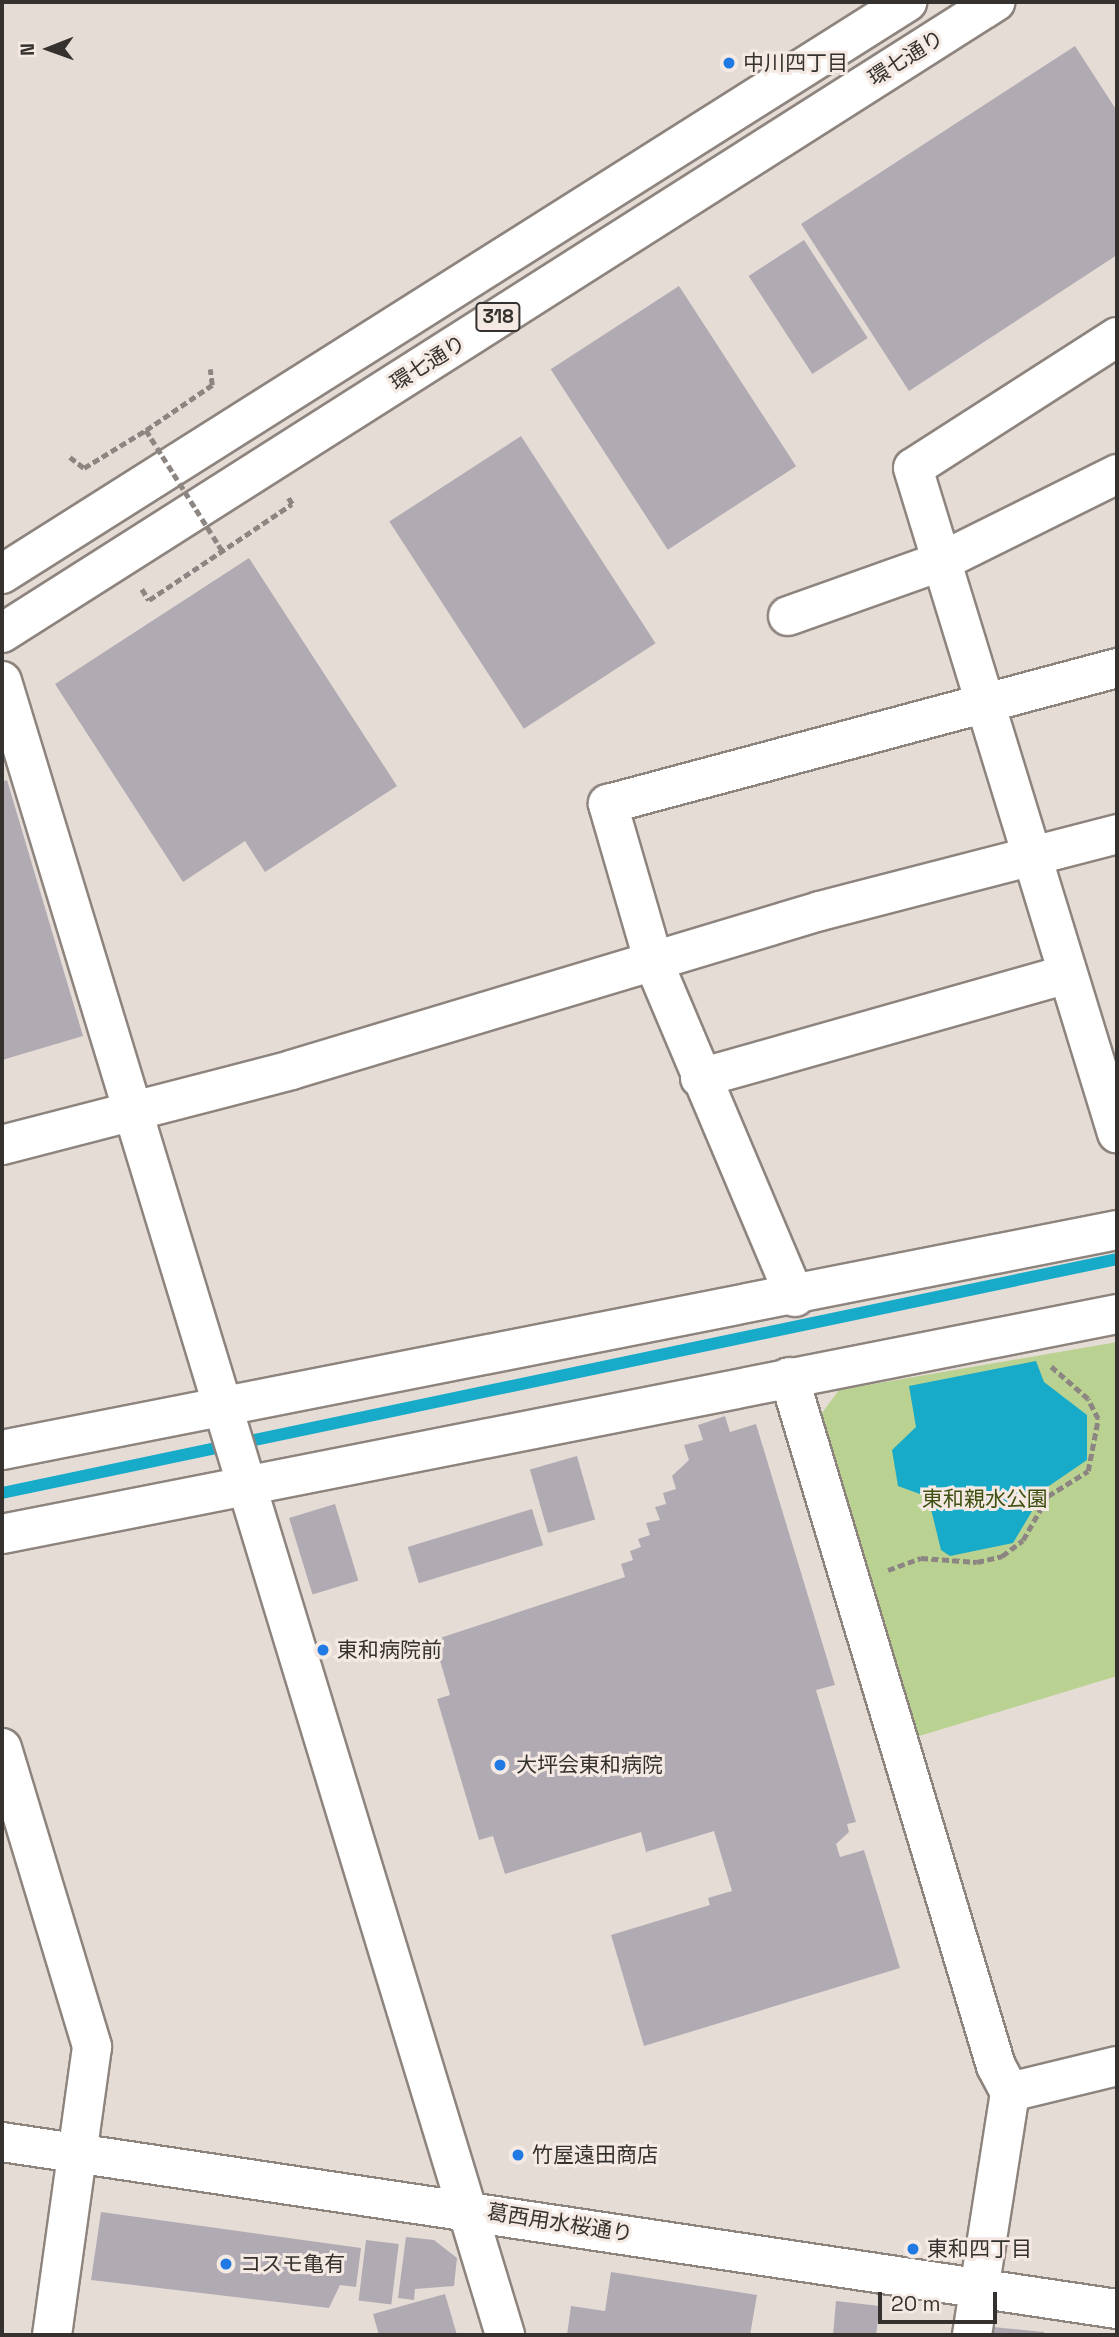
<!DOCTYPE html>
<html>
<head>
<meta charset="utf-8">
<style>
  body { margin:0 }
  #map { position:relative; width:1119px; height:2337px; overflow:hidden; background:#e6dcd6; font-family:"Space Grotesk","Noto Sans JP",sans-serif }
  div>[style] { position:absolute }
  .green>* { inset:0; background:#bad291 }
  .water>* { inset:0; background:#17aac9 }
  .stream>* { height:12px; margin:-6px; padding:0 6px; transform-origin:6px; border-radius:6px; background:#17aac9 }
  .building>* { inset:0; background:#b0aab3; transform-origin:0 0 }
  .path>* { height:4.5px; margin-top:-2.25px; transform-origin:0; background:repeating-linear-gradient(90deg,#8c8581 0 7px,transparent 0 10.5px) }
  .roads { filter:drop-shadow(2px 0 #8e847e) drop-shadow(-2px 0 #8e847e) drop-shadow(0 2px #8e847e) drop-shadow(0 -2px #8e847e) }
  .minor>* { height:38px; margin:-19px; padding:0 19px; transform-origin:19px; border-radius:19px; background:#fff }
  .major>* { height:38px; margin:-19px; padding:0 19px; transform-origin:19px; border-radius:19px; background:#fff }
  .path-bridge>* { height:4.5px; margin-top:-2.25px; transform-origin:0; background:repeating-linear-gradient(90deg,#8c8581 0 7px,transparent 0 10.5px) }
  .dots>* { width:19px; height:19px; translate:-50% -50%; box-sizing:border-box; border:4px solid #f4e9e3; border-radius:50% }
  span { translate:-50% -50%; white-space:nowrap; text-align:center; line-height:1.15; -webkit-text-stroke:6px #f4e9e3; paint-order:stroke }
  .shield-label span { padding:2px 5px; background:#f4e9e3; border:2px solid; border-radius:5px; -webkit-text-stroke-width:0 }
  .shield-label { font-size:19px; color:#34312e; font-weight:700 }
  .street-label { font-size:21px; color:#34312e }
  .poi-label { font-size:21px; color:#34312e }
  .left { translate:0 -50%; text-align:left }
  .park-label { font-size:21px; color:#3f5112 }
  .frame { position:absolute; inset:0; border:4px solid #34312e; pointer-events:none }
  .north { position:absolute; left:14px; top:14px; width:70px; height:70px; -webkit-text-stroke:5px #f4e9e3; paint-order:stroke; rotate:269deg; font-size:19px; font-weight:700; line-height:28px; text-align:center; color:#34312e }
  .north::after { content:''; display:block; margin:auto; width:24px; height:32px; background:#34312e; clip-path:polygon(50% 0,100% 100%,50% 72%,0 100%) }
  .scale { position:absolute; left:878px; top:2292px; width:119px; height:32px; box-sizing:border-box; border:4px solid #34312e; border-top:0; padding-left:9px; font-size:21px; line-height:24px; white-space:nowrap; color:#34312e; -webkit-text-stroke:5px #f4e9e3; paint-order:stroke }
</style>
</head>
<body>
<div id="map">
  <div class="green">
    <div style="clip-path:polygon(1117px 1342px,1117px 1676px,916px 1737px,822px 1413px,839px 1390px)"></div>
  </div>
  <div class="water">
    <div style="clip-path:polygon(1036px 1361px,1044px 1382px,1087px 1415px,1087px 1460px,1046px 1488px,1013px 1543px,950px 1556px,941px 1550px,928px 1497px,898px 1486px,892px 1450px,916px 1427px,909px 1386px)"></div>
  </div>
  <div class="stream">
    <div style="left:2px;top:1493px;width:1139px;rotate:-11.85deg"></div>
  </div>
  <div class="building">
    <div style="clip-path:polygon(1075px 46px,1117px 111px,1117px 255px,909px 391px,801px 224px)"></div>
    <div style="left:804px;top:240px;width:117px;height:66px;rotate:57deg"></div>
    <div style="left:679px;top:286px;width:215px;height:153px;rotate:57deg"></div>
    <div style="left:521px;top:436px;width:247px;height:157px;rotate:57deg"></div>
    <div style="clip-path:polygon(249px 558px,397px 786px,265px 872px,245px 841px,183px 882px,55px 684px)"></div>
    <div style="clip-path:polygon(7px 780px,83px 1036px,2px 1060px,2px 782px)"></div>
    <div style="clip-path:polygon(725px 1416px,730px 1432px,756px 1424px,835px 1685px,816px 1690px,856px 1822px,847px 1824px,849px 1832px,836px 1844px,840px 1857px,864px 1850px,900px 1968px,644px 2046px,611px 1935px,710px 1905px,708px 1898px,732px 1891px,714px 1831px,646px 1852px,641px 1832px,505px 1874px,493px 1836px,479px 1840px,437px 1699px,450px 1695px,434px 1640px,625px 1577px,621px 1564px,633px 1560px,630px 1551px,641px 1547px,638px 1539px,650px 1535px,646px 1523px,660px 1520px,655px 1507px,666px 1504px,663px 1493px,676px 1489px,672px 1476px,689px 1460px,684px 1445px,703px 1440px,698px 1425px)"></div>
    <div style="left:577px;top:1456px;width:66px;height:49px;rotate:74deg"></div>
    <div style="left:335px;top:1504px;width:80px;height:48px;rotate:73deg"></div>
    <div style="left:532px;top:1509px;width:38px;height:130px;rotate:73deg"></div>
    <div style="clip-path:polygon(101px 2212px,361px 2248px,356px 2287px,340px 2285px,329px 2308px,91px 2280px)"></div>
    <div style="clip-path:polygon(406px 2237px,434px 2240px,457px 2258px,454px 2286px,415px 2289px,414px 2300px,398px 2298px)"></div>
    <div style="left:366px;top:2240px;width:33px;height:61px;rotate:7deg"></div>
    <div style="clip-path:polygon(611px 2272px,757px 2295px,750px 2335px,567px 2335px,571px 2306px,605px 2311px)"></div>
    <div style="clip-path:polygon(445px 2294px,457px 2335px,379px 2335px,373px 2314px)"></div>
    <div style="clip-path:polygon(836px 2301px,880px 2306px,876px 2335px,833px 2335px)"></div>
    <div style="clip-path:polygon(993px 2327px,1044px 2332px,1044px 2335px,992px 2335px)"></div>
  </div>
  <div class="path">
    <div style="left:70px;top:457px;width:18px;rotate:38deg"></div>
    <div style="left:84px;top:468px;width:73px;rotate:-31.5deg"></div>
    <div style="left:146px;top:430px;width:80px;rotate:-34.3deg"></div>
    <div style="left:212px;top:385px;width:16px;rotate:-97deg"></div>
    <div style="left:142px;top:589px;width:13px;rotate:58deg"></div>
    <div style="left:149px;top:600px;width:172px;rotate:-33.9deg"></div>
    <div style="left:292px;top:504px;width:9px;rotate:-122deg"></div>
    <div style="left:888px;top:1570px;width:35px;rotate:-20deg"></div>
    <div style="left:921px;top:1558px;width:56px;rotate:4.1deg"></div>
    <div style="left:977px;top:1562px;width:26px;rotate:-13deg"></div>
    <div style="left:1002px;top:1556px;width:26px;rotate:-37deg"></div>
    <div style="left:1023px;top:1540px;width:51px;rotate:-60.4deg"></div>
    <div style="left:1048px;top:1496px;width:47px;rotate:-32deg"></div>
    <div style="left:1088px;top:1471px;width:53px;rotate:-79.1deg"></div>
    <div style="left:1098px;top:1419px;width:22px;rotate:-117deg"></div>
    <div style="left:1088px;top:1399px;width:50px;rotate:-139deg"></div>
  </div>
  <div class="roads">
    <div class="minor">
      <div style="left:1117px;top:337px;width:242px;rotate:147.3deg"></div>
      <div style="left:913px;top:468px;width:696px;rotate:72.95deg"></div>
      <div style="left:788px;top:616px;width:161px;rotate:-19.6deg"></div>
      <div style="left:940px;top:562px;width:198px;rotate:-26.4deg"></div>
      <div style="left:2px;top:681px;width:1729px;rotate:73.08deg"></div>
      <div style="left:700px;top:1078px;width:382px;rotate:-15.8deg"></div>
      <div style="left:2px;top:1145px;width:299px;rotate:-14.5deg"></div>
      <div style="left:291px;top:1070px;width:552px;rotate:-16.73deg"></div>
      <div style="left:820px;top:911px;width:307px;rotate:-14.5deg"></div>
      <div style="left:795px;top:1297px;width:359px;rotate:-112.9deg"></div>
      <div style="left:655px;top:966px;width:169px;rotate:-106.2deg"></div>
      <div style="left:608px;top:804px;width:527px;rotate:-14.96deg"></div>
      <div style="left:789px;top:1377px;width:719px;rotate:73.28deg"></div>
      <div style="left:996px;top:2066px;width:30px;rotate:62deg"></div>
      <div style="left:1010px;top:2092px;width:110px;rotate:-13.7deg"></div>
      <div style="left:2px;top:1450px;width:1136px;rotate:-11.16deg"></div>
      <div style="left:2px;top:1534px;width:1136px;rotate:-11.16deg"></div>
      <div style="left:2px;top:1748px;width:312px;rotate:73.2deg"></div>
      <div style="left:92px;top:2047px;width:291px;rotate:97.9deg"></div>
      <div style="left:2px;top:2142px;width:1127px;rotate:8.52deg"></div>
      <div style="left:972px;top:2335px;width:246px;rotate:-81.1deg"></div>
    </div>
    <div class="major">
      <div style="left:2px;top:574px;width:1071px;rotate:-32.29deg"></div>
      <div style="left:2px;top:633px;width:1177px;rotate:-32.43deg"></div>
    </div>
  </div>
  <div class="path-bridge">
    <div style="left:146px;top:430px;width:144px;rotate:57.7deg"></div>
  </div>
  <div class="dots">
    <div style="left:729px;top:63px;background:#217ae4"></div>
    <div style="left:323px;top:1650px;background:#217ae4"></div>
    <div style="left:500px;top:1765px;background:#217ae4"></div>
    <div style="left:518px;top:2155px;background:#217ae4"></div>
    <div style="left:913px;top:2249px;background:#217ae4"></div>
    <div style="left:226px;top:2264px;background:#217ae4"></div>
  </div>
  <div class="shield-label">
    <span style="left:498px;top:317px">318</span>
  </div>
  <div class="street-label">
    <span style="left:906px;top:58px;rotate:-32deg">環七通り</span>
    <span style="left:428px;top:363px;rotate:-32deg">環七通り</span>
    <span style="left:560px;top:2223px;rotate:9deg">葛西用水桜通り</span>
  </div>
  <div class="poi-label">
    <span class="left" style="left:743px;top:63px">中川四丁目</span>
    <span class="left" style="left:337px;top:1650px">東和病院前</span>
    <span class="left" style="left:516px;top:1765px">大坪会東和病院</span>
    <span class="left" style="left:532px;top:2155px">竹屋遠田商店</span>
    <span class="left" style="left:927px;top:2249px">東和四丁目</span>
    <span class="left" style="left:240px;top:2264px">コスモ亀有</span>
  </div>
  <div class="park-label">
    <span style="left:985px;top:1499px">東和親水公園</span>
  </div>
  <div class="frame"></div>
  <div class="north">N</div>
  <div class="scale">20 m</div>
</div>
</body>
</html>
